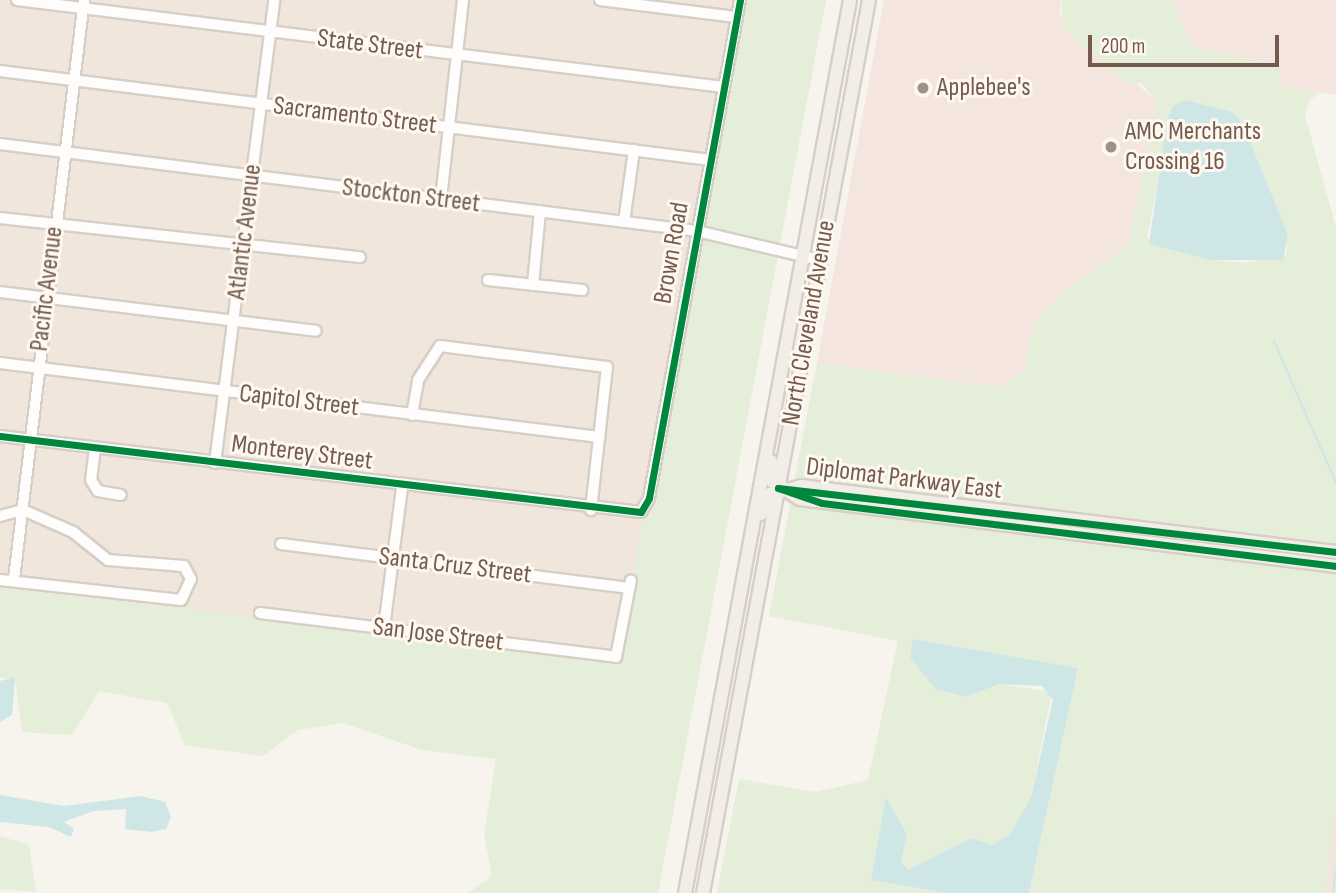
<!DOCTYPE html>
<html>
<head>
<meta charset="utf-8">
<style>
  body { margin:0 }
  #map { position:relative; width:1336px; height:893px; overflow:hidden; background:#f7f3ed; font-family:"Sofia Sans Condensed",sans-serif }
  div>[style] { position:absolute }
  .residential>* { inset:0; background:#f0e6db }
  .commercial>* { inset:0; background:#f4e6df }
  .green>* { inset:0; background:#e5eed9 }
  .water>* { inset:0; background:#cfe6e7 }
  .stream>* { height:2px; margin:-1px; padding:0 1px; transform-origin:1px; border-radius:1px; background:#cfe6e7 }
  .roads { filter:drop-shadow(2px 0 #d5cfc8) drop-shadow(-2px 0 #d5cfc8) drop-shadow(0 2px #d5cfc8) drop-shadow(0 -2px #d5cfc8) }
  .minor>* { height:10px; margin:-5px; padding:0 5px; transform-origin:5px; border-radius:5px; background:#fefdfc }
  .major>* { height:12px; margin:-6px; padding:0 6px; transform-origin:6px; border-radius:6px; background:#f2ede6 }
  .cycleway>* { height:7px; margin:-3.5px; padding:0 3.5px; transform-origin:3.5px; border-radius:3.5px; background:#00873e }
  .dots>* { width:19px; height:19px; translate:-50% -50%; box-sizing:border-box; border:4px solid #fef8f0; border-radius:50% }
  span { translate:-50% -50%; white-space:nowrap; text-align:center; line-height:1.15; -webkit-text-stroke:6px #fef8f0; paint-order:stroke }
  .street-label { font-size:26px; color:#755b4e }
  .poi-label { font-size:26px; color:#755b4e }
  .left { translate:0 -50%; text-align:left }
  .scale { position:absolute; left:1088px; top:35px; width:191px; height:32px; box-sizing:border-box; border:4px solid #755b4e; border-top:0; padding-left:9px; font-size:21px; line-height:24px; white-space:nowrap; color:#755b4e; -webkit-text-stroke:5px #fef8f0; paint-order:stroke }
</style>
</head>
<body>
<div id="map">
  <div class="residential">
    <div style="clip-path:polygon(0 0,738px 0,618px 659px,0 588px)"></div>
    <div style="clip-path:polygon(1336px 800px,1336px 893px,1325px 893px)"></div>
  </div>
  <div class="commercial">
    <div style="clip-path:polygon(884px 0,1062px 0,1059px 15px,1157px 102px,1128px 246px,1072px 285px,1034px 324px,1024px 372px,998px 388px,817px 363px)"></div>
    <div style="clip-path:polygon(1172px 0,1336px 0,1336px 95px,1281px 85px,1280px 65px,1192px 47px)"></div>
  </div>
  <div class="green">
    <div style="clip-path:polygon(738px 0,826px 0,658px 893px,469px 893px,492px 875px,484px 835px,496px 759px,422px 750px,343px 723px,298px 730px,263px 756px,185px 745px,167px 703px,99px 691px,72px 735px,22px 732px,15px 678px,0 678px,0 588px,618px 659px)"></div>
    <div style="clip-path:polygon(evenodd,1062px 0,1172px 0,1192px 47px,1280px 65px,1281px 85px,1320px 93px,1309px 100px,1305px 115px,1336px 228px,1336px 548px,794px 482px,817px 363px,999px 387px,1024px 372px,1034px 324px,1072px 285px,1128px 246px,1157px 102px,1141px 83px,1129px 84px,1062px 27px,1062px 0,1173px 105px,1232px 112px,1243px 124px,1288px 235px,1286px 255px,1245px 263px,1212px 260px,1147px 238px,1173px 105px)"></div>
    <div style="clip-path:polygon(793px 489px,1336px 555px,1336px 562px,801px 495px)"></div>
    <div style="clip-path:polygon(791px 500px,1336px 570px,1336px 800px,1325px 893px,1029px 893px,1078px 668px,914px 639px,910px 657px,935px 689px,957px 696px,999px 684px,1052px 692px,1031px 797px,1010px 834px,993px 845px,971px 838px,908px 870px,901px 862px,907px 834px,887px 798px,871px 880px,947px 893px,717px 893px,739px 779px,816px 792px,868px 780px,898px 641px,769px 616px)"></div>
    <div style="clip-path:polygon(0 836px,29px 845px,36px 892px,0 889px)"></div>
  </div>
  <div class="water">
    <div style="clip-path:polygon(1185px 100px,1232px 112px,1243px 124px,1288px 235px,1283px 260px,1212px 260px,1149px 244px,1167px 121px,1173px 106px)"></div>
    <div style="clip-path:polygon(913px 639px,1078px 668px,1029px 893px,947px 893px,871px 880px,886px 797px,907px 834px,901px 862px,908px 870px,971px 838px,993px 845px,1010px 834px,1031px 797px,1053px 700px,1042px 686px,999px 684px,965px 697px,935px 689px,910px 657px)"></div>
    <div style="clip-path:polygon(15px 677px,12px 715px,0 722px,0 681px)"></div>
    <div style="clip-path:polygon(0 795px,64px 806px,141px 796px,165px 802px,171px 817px,166px 829px,152px 832px,125px 829px,126px 809px,93px 811px,64px 822px,74px 829px,71px 837px,49px 827px,0 822px)"></div>
  </div>
  <div class="stream">
    <div style="left:1274px;top:341px;width:155px;rotate:66.4deg"></div>
    <div style="left:1333px;top:893px;width:24px;rotate:-83deg"></div>
  </div>
  <div class="roads">
    <div class="minor">
      <div style="left:17px;top:0;width:712px;rotate:7.02deg"></div>
      <div style="left:600px;top:0;width:137px;rotate:7.1deg"></div>
      <div style="left:0;top:71px;width:716px;rotate:7.14deg"></div>
      <div style="left:0;top:144px;width:702px;rotate:7.11deg"></div>
      <div style="left:697px;top:231px;width:126px;rotate:13.3deg"></div>
      <div style="left:441px;top:199px;width:200px;rotate:-83.7deg"></div>
      <div style="left:0;top:218px;width:362px;rotate:6.2deg"></div>
      <div style="left:624px;top:222px;width:73px;rotate:-82.1deg"></div>
      <div style="left:488px;top:280px;width:95px;rotate:6.1deg"></div>
      <div style="left:533px;top:285px;width:74px;rotate:-84.6deg"></div>
      <div style="left:0;top:292px;width:318px;rotate:7deg"></div>
      <div style="left:0;top:363px;width:604px;rotate:7.04deg"></div>
      <div style="left:412px;top:415px;width:36px;rotate:-80deg"></div>
      <div style="left:418px;top:380px;width:40px;rotate:-57.1deg"></div>
      <div style="left:440px;top:346px;width:168px;rotate:7.2deg"></div>
      <div style="left:607px;top:367px;width:144px;rotate:96.4deg"></div>
      <div style="left:0;top:436px;width:645px;rotate:6.76deg"></div>
      <div style="left:641px;top:512px;width:16px;rotate:-60deg"></div>
      <div style="left:649px;top:498px;width:506px;rotate:-79.64deg"></div>
      <div style="left:95px;top:448px;width:32px;rotate:97deg"></div>
      <div style="left:91px;top:480px;width:13px;rotate:58deg"></div>
      <div style="left:98px;top:491px;width:23px;rotate:10deg"></div>
      <div style="left:215px;top:463px;width:467px;rotate:-82.7deg"></div>
      <div style="left:0;top:516px;width:24px;rotate:-15deg"></div>
      <div style="left:23px;top:510px;width:55px;rotate:23.7deg"></div>
      <div style="left:73px;top:532px;width:45px;rotate:38.7deg"></div>
      <div style="left:108px;top:560px;width:76px;rotate:4.5deg"></div>
      <div style="left:184px;top:566px;width:15px;rotate:62deg"></div>
      <div style="left:191px;top:579px;width:23px;rotate:115deg"></div>
      <div style="left:181px;top:600px;width:182px;rotate:-173.7deg"></div>
      <div style="left:281px;top:544px;width:351px;rotate:7.2deg"></div>
      <div style="left:14px;top:579px;width:583px;rotate:-83.11deg"></div>
      <div style="left:260px;top:613px;width:359px;rotate:7deg"></div>
      <div style="left:616px;top:657px;width:78px;rotate:-79deg"></div>
      <div style="left:384px;top:628px;width:142px;rotate:-82.7deg"></div>
    </div>
    <div class="major">
      <div style="left:771px;top:461px;width:20px;rotate:87deg"></div>
      <div style="left:772px;top:481px;width:33px;rotate:33deg"></div>
      <div style="left:800px;top:499px;width:540px;rotate:7.13deg"></div>
      <div style="left:761px;top:514px;width:22px;rotate:-66deg"></div>
      <div style="left:770px;top:494px;width:32px;rotate:-14deg"></div>
      <div style="left:801px;top:486px;width:539px;rotate:7.03deg"></div>
      <div style="left:685px;top:893px;width:908px;rotate:-79.53deg"></div>
      <div style="left:703px;top:893px;width:908px;rotate:-79.47deg"></div>
    </div>
  </div>
  <div class="cycleway">
    <div style="left:0;top:436px;width:645px;rotate:6.76deg"></div>
    <div style="left:641px;top:512px;width:16px;rotate:-60deg"></div>
    <div style="left:649px;top:498px;width:506px;rotate:-79.64deg"></div>
    <div style="left:778px;top:488px;width:46px;rotate:18.8deg"></div>
    <div style="left:822px;top:503px;width:518px;rotate:6.99deg"></div>
    <div style="left:778px;top:488px;width:562px;rotate:6.54deg"></div>
  </div>
  <div class="dots">
    <div style="left:923px;top:88px;background:#a29086"></div>
    <div style="left:1111px;top:147px;background:#a29086"></div>
  </div>
  <div class="street-label">
    <span style="left:370px;top:45px;rotate:7deg">State Street</span>
    <span style="left:355px;top:116px;rotate:7deg">Sacramento Street</span>
    <span style="left:411px;top:196px;rotate:7deg">Stockton Street</span>
    <span style="left:245px;top:232px;rotate:-83deg">Atlantic Avenue</span>
    <span style="left:672px;top:253px;rotate:-80deg">Brown Road</span>
    <span style="left:47px;top:289px;rotate:-83deg">Pacific Avenue</span>
    <span style="left:809px;top:323px;rotate:-80deg">North Cleveland Avenue</span>
    <span style="left:299px;top:401px;rotate:7deg">Capitol Street</span>
    <span style="left:302px;top:453px;rotate:7deg">Monterey Street</span>
    <span style="left:904px;top:479px;rotate:7deg">Diplomat Parkway East</span>
    <span style="left:455px;top:566px;rotate:7deg">Santa Cruz Street</span>
    <span style="left:438px;top:635px;rotate:7deg">San Jose Street</span>
  </div>
  <div class="poi-label">
    <span class="left" style="left:937px;top:88px">Applebee's</span>
    <span class="left" style="left:1125px;top:147px">AMC Merchants<br>Crossing 16</span>
  </div>
  <div class="scale">200 m</div>
</div>
</body>
</html>
